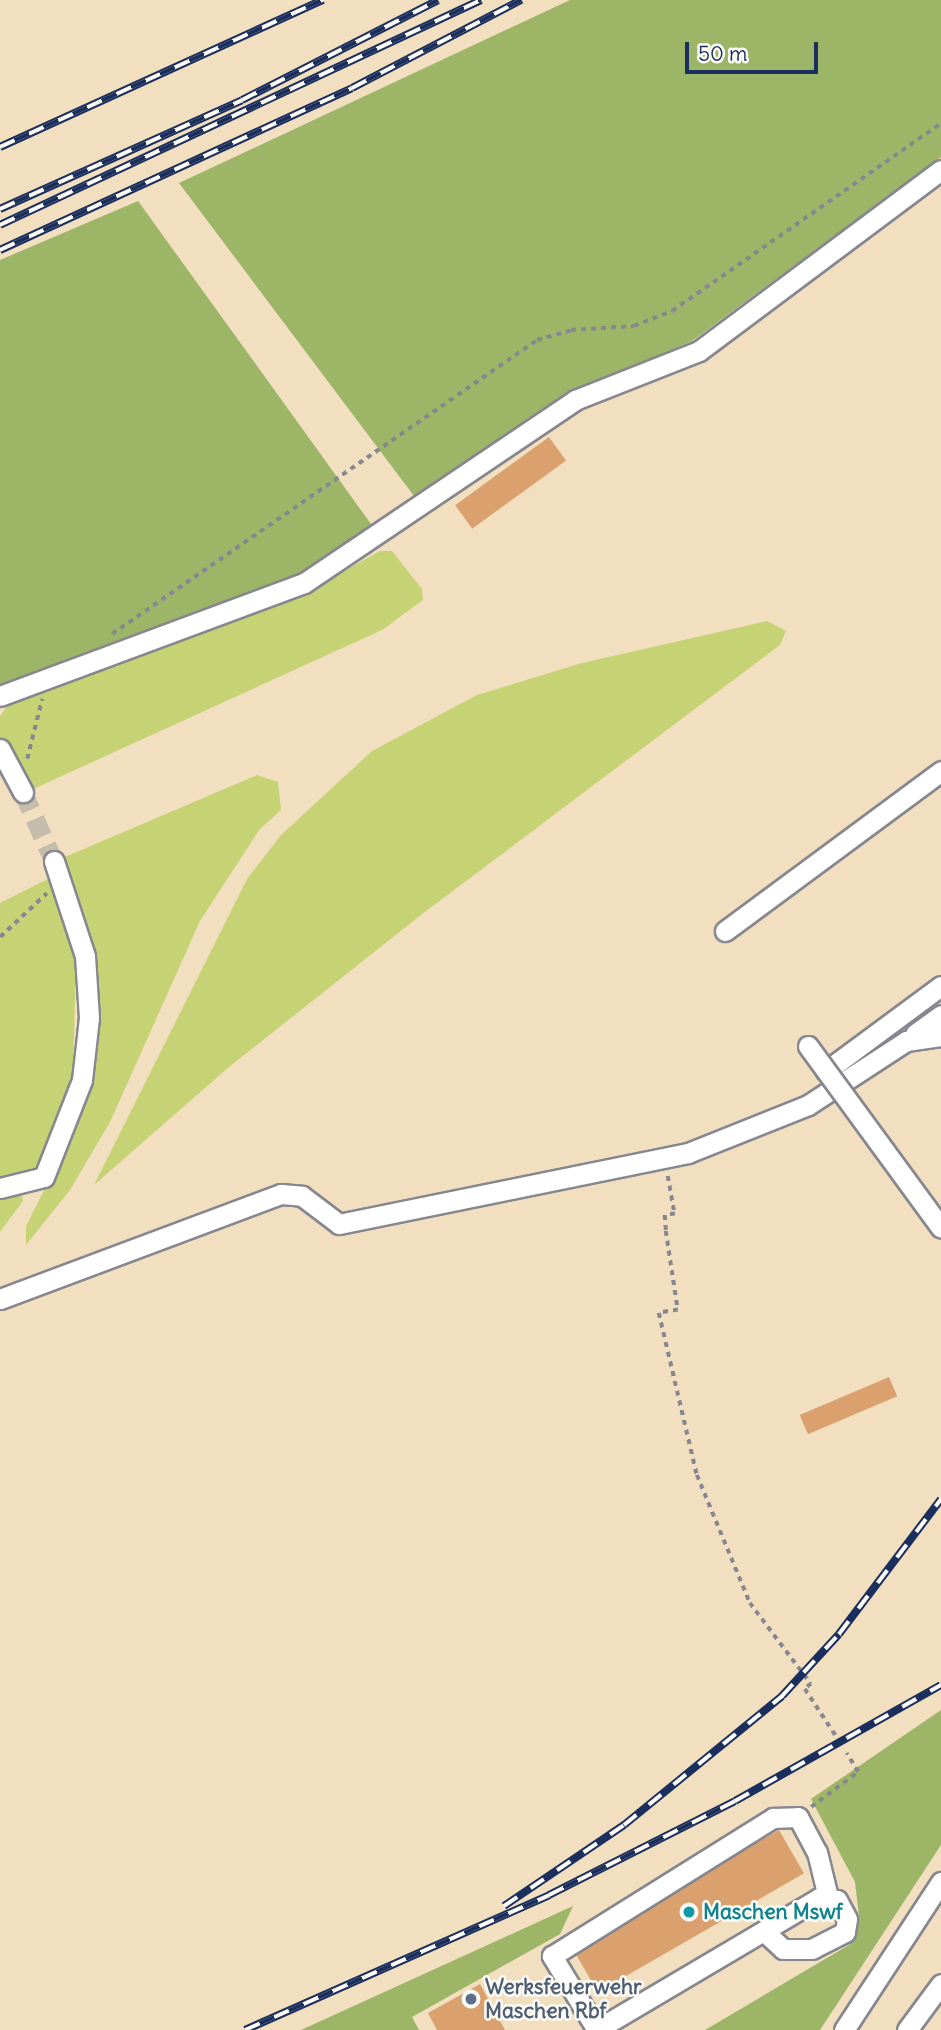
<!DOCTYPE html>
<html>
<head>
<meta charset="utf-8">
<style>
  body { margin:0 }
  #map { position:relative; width:941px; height:2030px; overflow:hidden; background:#f1dfc0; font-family:Delius,sans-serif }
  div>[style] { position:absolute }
  .green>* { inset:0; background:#c5d375 }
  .forest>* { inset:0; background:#9cb566 }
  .building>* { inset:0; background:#daa16f; transform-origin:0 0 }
  .minor-tunnel>* { height:19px; margin-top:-9.5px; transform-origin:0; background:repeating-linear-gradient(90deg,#c6bcac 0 19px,transparent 0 29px) }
  .path>* { height:3.5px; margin-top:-1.75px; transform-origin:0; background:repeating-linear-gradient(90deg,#86878f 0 5px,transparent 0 10px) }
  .roads { filter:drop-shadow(2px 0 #86878f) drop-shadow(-2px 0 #86878f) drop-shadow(0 2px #86878f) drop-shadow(0 -2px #86878f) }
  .minor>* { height:19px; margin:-9.5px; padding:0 9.5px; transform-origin:9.5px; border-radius:9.5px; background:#fff }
  .rail>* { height:8px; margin-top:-4px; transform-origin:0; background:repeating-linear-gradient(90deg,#fdfcf7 0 16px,#1b2f5e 0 32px); box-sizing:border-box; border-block:2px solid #1b2f5e }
  .bridges { filter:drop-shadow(2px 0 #86878f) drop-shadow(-2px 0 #86878f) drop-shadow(0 2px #86878f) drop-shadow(0 -2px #86878f) }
  .minor-bridge>* { height:19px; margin:-9.5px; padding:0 9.5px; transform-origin:9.5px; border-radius:9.5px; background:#fff }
  .dots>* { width:19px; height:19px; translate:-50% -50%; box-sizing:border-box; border:4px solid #fdfcf7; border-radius:50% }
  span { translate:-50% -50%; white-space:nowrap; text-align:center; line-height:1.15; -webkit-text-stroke:5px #fdfcf7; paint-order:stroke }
  .culture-label { font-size:21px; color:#0d838f; font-weight:700 }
  .left { translate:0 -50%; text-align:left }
  .service-label { font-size:21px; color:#4e5e75; font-weight:700 }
  .scale { position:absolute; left:685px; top:42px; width:133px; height:32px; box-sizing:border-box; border:4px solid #1b2f5e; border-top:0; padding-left:9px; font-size:21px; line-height:24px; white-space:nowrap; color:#1b2f5e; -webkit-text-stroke:5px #fdfcf7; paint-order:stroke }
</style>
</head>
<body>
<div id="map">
  <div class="green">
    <div style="clip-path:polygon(380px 551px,392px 551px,422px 589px,423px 600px,382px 630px,31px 790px,0 738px,0 716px,10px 702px,296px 598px)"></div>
    <div style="clip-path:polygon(767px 621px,786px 631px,780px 645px,426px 911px,229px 1067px,94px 1185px,247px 879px,281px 835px,372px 751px,477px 695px,582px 663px)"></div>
    <div style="clip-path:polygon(257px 775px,278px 782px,281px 810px,259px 830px,200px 921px,110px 1122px,70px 1190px,26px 1245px,26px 1226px,81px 1117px,94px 1057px,92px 951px,65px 857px)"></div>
    <div style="clip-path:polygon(50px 878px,76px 964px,73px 1073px,47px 1154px,31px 1172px,0 1180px,0 903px)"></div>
    <div style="clip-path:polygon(21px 1191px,23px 1201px,0 1232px,0 1199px)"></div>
  </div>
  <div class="forest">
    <div style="clip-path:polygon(570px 0,941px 0,941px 157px,692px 341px,554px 402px,417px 500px,179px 183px)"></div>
    <div style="clip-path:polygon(138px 201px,376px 531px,301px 575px,0 687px,0 260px)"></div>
    <div style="clip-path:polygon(941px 1710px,941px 1845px,820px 2030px,705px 2030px,849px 1945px,859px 1916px,855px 1882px,811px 1799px)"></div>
    <div style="clip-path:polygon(573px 1906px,560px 1934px,412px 2017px,419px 2030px,301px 2030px)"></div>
  </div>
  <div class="building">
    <div style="left:549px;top:437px;width:29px;height:116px;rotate:54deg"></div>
    <div style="left:889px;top:1377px;width:21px;height:97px;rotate:67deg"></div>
    <div style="left:779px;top:1830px;width:50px;height:238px;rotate:60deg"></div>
    <div style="clip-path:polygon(480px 1984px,505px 2030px,437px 2030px,428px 2013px)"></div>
  </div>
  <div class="minor-tunnel">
    <div style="left:23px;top:792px;width:76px;rotate:65.8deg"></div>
  </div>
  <div class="path">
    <div style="left:112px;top:634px;width:517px;rotate:-34.67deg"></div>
    <div style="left:537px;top:340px;width:35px;rotate:-16deg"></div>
    <div style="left:571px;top:330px;width:63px;rotate:-3.6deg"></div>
    <div style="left:634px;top:326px;width:41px;rotate:-21.5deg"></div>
    <div style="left:672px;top:311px;width:328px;rotate:-34.9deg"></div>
    <div style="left:27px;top:759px;width:62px;rotate:-76deg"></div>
    <div style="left:0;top:937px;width:64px;rotate:-43.1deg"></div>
    <div style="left:668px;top:1176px;width:39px;rotate:80deg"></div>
    <div style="left:675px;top:1214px;width:10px;rotate:174deg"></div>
    <div style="left:665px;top:1215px;width:16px;rotate:86deg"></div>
    <div style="left:666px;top:1231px;width:80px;rotate:81.4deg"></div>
    <div style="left:678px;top:1310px;width:19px;rotate:171deg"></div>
    <div style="left:659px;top:1313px;width:166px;rotate:76.8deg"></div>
    <div style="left:697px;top:1475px;width:139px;rotate:67.5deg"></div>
    <div style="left:750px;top:1603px;width:101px;rotate:53deg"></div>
    <div style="left:811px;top:1684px;width:8px;rotate:140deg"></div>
    <div style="left:805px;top:1689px;width:56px;rotate:56.6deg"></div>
    <div style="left:811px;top:1807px;width:59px;rotate:-36.7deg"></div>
    <div style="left:858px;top:1772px;width:22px;rotate:-122deg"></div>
  </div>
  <div class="roads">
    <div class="minor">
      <div style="left:0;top:696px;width:324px;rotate:-20.4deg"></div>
      <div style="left:304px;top:583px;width:327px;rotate:-34deg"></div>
      <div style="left:575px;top:400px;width:133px;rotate:-21.6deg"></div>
      <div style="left:699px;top:351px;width:302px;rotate:-36.8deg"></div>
      <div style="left:0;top:749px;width:49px;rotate:61.9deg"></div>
      <div style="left:725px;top:931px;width:269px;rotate:-36.5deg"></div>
      <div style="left:915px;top:1034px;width:32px;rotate:-36deg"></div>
      <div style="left:826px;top:1071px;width:143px;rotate:-36.5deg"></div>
      <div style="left:0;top:1188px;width:45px;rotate:-14deg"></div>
      <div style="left:44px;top:1177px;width:104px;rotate:-68.6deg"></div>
      <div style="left:82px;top:1080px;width:62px;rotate:-83.6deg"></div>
      <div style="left:89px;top:1018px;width:62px;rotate:-93.7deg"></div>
      <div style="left:85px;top:956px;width:100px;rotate:-108.1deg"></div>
      <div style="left:0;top:1299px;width:300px;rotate:-20.5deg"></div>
      <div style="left:281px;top:1194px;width:21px;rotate:5deg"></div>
      <div style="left:302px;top:1196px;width:46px;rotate:37.1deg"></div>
      <div style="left:339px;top:1224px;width:356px;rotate:-11.5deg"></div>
      <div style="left:688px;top:1153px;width:129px;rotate:-21.8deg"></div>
      <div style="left:808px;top:1105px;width:117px;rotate:-33.1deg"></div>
      <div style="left:906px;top:1041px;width:35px;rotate:-8deg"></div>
      <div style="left:596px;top:2030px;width:259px;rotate:-30.6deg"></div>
      <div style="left:819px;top:1898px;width:18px;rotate:6deg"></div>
      <div style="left:837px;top:1900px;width:21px;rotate:62deg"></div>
      <div style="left:847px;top:1919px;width:13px;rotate:99deg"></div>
      <div style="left:845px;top:1932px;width:37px;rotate:153deg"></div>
      <div style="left:812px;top:1949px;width:29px;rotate:180deg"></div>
      <div style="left:783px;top:1949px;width:26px;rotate:-137deg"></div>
      <div style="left:597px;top:2030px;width:87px;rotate:-121.3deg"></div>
      <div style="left:552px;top:1956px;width:261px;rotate:-32deg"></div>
      <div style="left:773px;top:1818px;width:25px;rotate:-2deg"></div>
      <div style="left:798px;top:1817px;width:40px;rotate:62deg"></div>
      <div style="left:817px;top:1852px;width:46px;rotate:76.3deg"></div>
      <div style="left:844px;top:2030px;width:177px;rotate:-56.8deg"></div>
      <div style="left:907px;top:2030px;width:57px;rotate:-53.5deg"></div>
    </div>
  </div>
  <div class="rail">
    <div style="left:0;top:147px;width:355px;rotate:-24.5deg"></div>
    <div style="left:0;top:209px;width:265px;rotate:-24.2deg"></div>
    <div style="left:242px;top:100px;width:220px;rotate:-27deg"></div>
    <div style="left:0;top:225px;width:531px;rotate:-25.07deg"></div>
    <div style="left:0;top:250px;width:387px;rotate:-24.7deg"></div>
    <div style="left:352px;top:88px;width:191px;rotate:-27.5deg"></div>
    <div style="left:504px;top:1906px;width:145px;rotate:-34deg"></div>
    <div style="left:624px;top:1825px;width:204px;rotate:-39.2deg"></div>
    <div style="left:782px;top:1696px;width:84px;rotate:-47.4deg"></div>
    <div style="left:839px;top:1634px;width:169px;rotate:-52.9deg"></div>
    <div style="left:245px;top:2030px;width:333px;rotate:-23.9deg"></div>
    <div style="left:549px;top:1895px;width:208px;rotate:-26.8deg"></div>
    <div style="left:735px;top:1801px;width:236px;rotate:-29.4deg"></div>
  </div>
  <div class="bridges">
    <div class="minor-bridge">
      <div style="left:808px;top:1046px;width:225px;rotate:53.8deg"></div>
    </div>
  </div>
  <div class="dots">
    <div style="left:689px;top:1912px;background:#0f9aa8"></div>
    <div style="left:471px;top:1999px;background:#5c6f8a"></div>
  </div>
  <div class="culture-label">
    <span class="left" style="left:703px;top:1912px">Maschen Mswf</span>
  </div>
  <div class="service-label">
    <span class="left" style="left:485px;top:1999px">Werksfeuerwehr<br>Maschen Rbf</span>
  </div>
  <div class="scale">50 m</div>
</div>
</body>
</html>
